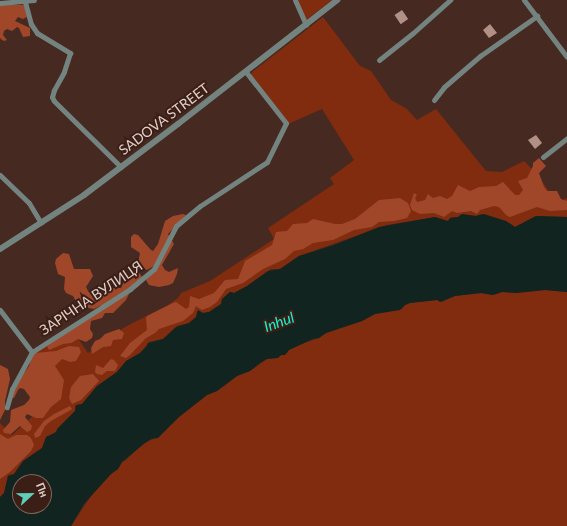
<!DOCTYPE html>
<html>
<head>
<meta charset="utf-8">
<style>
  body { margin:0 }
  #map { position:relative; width:567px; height:526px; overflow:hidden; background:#462920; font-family:Lato,sans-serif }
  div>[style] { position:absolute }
  .green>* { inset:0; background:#812c0e }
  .forest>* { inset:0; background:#a0472a }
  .water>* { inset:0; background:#122420 }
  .building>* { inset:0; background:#b39085; transform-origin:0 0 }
  .minor>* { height:5px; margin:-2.5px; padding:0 2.5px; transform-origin:2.5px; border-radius:2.5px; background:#738480 }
  .tertiary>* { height:6px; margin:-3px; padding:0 3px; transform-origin:3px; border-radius:3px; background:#738480 }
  span { translate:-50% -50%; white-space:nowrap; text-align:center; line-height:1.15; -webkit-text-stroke:4px #3b1f17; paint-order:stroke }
  .street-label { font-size:14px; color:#e1cec8 }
  .water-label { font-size:15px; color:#14f3d3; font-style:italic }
  .north { position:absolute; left:12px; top:474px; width:40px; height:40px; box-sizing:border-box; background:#3b1f17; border:1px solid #7d655e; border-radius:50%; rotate:68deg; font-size:11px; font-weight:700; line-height:16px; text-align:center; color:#e1cec8 }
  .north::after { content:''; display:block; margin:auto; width:14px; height:18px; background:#5dceb8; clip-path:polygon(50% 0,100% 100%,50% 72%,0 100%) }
</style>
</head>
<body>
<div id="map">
  <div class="green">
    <div style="clip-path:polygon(296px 0,332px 0,306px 20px)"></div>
    <div style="clip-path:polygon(323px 17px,360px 66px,371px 71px,391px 100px,407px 109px,417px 120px,436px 109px,486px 171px,502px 172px,524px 161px,538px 175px,556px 203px,567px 198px,567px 217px,536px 216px,515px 227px,506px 221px,481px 214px,476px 216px,460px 215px,458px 217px,452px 217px,446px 222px,435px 217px,387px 225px,299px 256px,280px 269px,271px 269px,247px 286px,234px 293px,230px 292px,222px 299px,221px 304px,209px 312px,203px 313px,197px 311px,196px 317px,189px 323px,177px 326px,163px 339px,149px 342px,140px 353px,126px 361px,117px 372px,97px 386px,82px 404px,75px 406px,75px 411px,57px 429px,56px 432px,51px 436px,47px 436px,42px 448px,23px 461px,14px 474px,8px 475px,4px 493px,0 497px,0 423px,12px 435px,57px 394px,31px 352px,71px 328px,88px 353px,125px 327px,168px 305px,178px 298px,181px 293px,210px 281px,274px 239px,268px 228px,334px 184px,330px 178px,354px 160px,322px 109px,288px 124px,251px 75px,252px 72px)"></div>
    <div style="clip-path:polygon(545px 290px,567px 292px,567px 526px,71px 526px,93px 493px,111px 474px,118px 469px,122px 462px,126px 460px,141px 445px,155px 438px,179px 417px,207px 395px,217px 391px,237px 376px,250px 371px,267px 359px,275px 358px,287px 353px,289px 350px,298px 345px,319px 338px,326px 333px,362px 321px,375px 314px,402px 309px,405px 305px,410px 303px,438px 300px,439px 302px,455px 296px,481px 293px,493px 295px,502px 292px,516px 293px)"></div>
  </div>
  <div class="forest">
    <div style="clip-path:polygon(0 5px,24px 5px,27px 17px,23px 19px,18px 17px,15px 21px,30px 28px,30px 36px,23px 37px,19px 28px,17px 27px,12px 31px,7px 29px,4px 31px,3px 35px,7px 40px,4px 41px,2px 40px,0 38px)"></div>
    <div style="clip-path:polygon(539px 158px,546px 166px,539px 173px,544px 187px,547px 191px,557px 191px,561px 199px,567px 201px,567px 210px,550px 211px,537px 207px,510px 217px,506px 215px,499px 207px,494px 206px,480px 210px,477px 214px,471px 211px,457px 213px,452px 211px,444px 217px,434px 213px,420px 214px,412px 210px,410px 205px,414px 193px,417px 195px,415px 198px,417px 202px,425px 200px,428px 194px,433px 198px,440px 196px,447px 199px,452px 196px,458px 185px,470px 191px,479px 187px,496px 186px,503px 182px,515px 195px,519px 195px,523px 190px,518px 181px,527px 178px,533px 166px,533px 163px)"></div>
    <div style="clip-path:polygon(400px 198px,408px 203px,411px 211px,407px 218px,394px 221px,379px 222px,372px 227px,354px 230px,333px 240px,313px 243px,303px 249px,294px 251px,285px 259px,263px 269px,243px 283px,226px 289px,217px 302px,210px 307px,202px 310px,196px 306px,193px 313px,183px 321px,159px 329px,155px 333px,146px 338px,130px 355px,126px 358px,120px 356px,130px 343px,147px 330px,146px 318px,147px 316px,173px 303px,176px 302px,186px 309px,189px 307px,190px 296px,199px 299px,214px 293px,225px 280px,238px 279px,245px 261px,272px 245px,276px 232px,287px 231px,293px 224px,307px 223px,313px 219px,335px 224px,342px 224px,355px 219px,379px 200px)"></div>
    <div style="clip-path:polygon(183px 214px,186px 215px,168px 234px,174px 244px,162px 265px,165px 270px,169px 272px,178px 268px,177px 274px,173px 283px,169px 285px,159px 287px,149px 285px,146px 280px,154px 266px,147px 270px,139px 266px,138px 263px,140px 253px,131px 247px,131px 237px,134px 234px,138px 235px,150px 249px,153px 251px,158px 244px,165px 221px,173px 216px)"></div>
    <div style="clip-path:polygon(63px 253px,69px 254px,74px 269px,90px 269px,93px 276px,86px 287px,88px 291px,92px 293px,97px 293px,111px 288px,121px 288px,123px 283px,131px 277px,131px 270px,133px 267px,135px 267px,142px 277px,139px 286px,130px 292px,126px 300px,113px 313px,105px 313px,102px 318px,91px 321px,90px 329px,93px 334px,92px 338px,86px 342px,78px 339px,71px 343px,63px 344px,49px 350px,47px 346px,85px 320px,102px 305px,94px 309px,84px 307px,77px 303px,73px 296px,66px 293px,64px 289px,65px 277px,58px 274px,55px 263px,56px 259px)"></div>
    <div style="clip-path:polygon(119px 329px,124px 333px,122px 339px,113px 340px,111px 346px,103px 347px,92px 354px,91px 348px,95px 341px,100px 339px,105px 334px)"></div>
    <div style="clip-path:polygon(69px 346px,79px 347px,81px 352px,76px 361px,70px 362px,62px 359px,55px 366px,64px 380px,61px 399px,51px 407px,43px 418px,36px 418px,27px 414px,25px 417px,32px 426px,31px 430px,27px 432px,20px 426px,11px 434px,4px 433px,3px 430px,10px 422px,11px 410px,24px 405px,29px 400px,30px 397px,24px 389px,20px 388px,18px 390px,14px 398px,11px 397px,10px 394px,29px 366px,32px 355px,35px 353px,56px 351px)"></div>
    <div style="clip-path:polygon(111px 359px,114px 360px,118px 365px,115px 371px,107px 371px,102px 375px,97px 374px,95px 372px,96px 365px,103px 368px)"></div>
    <div style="clip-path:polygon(0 365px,8px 369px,10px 379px,5px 401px,5px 410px,0 420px)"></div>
    <div style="clip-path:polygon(93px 374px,99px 381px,81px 400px,72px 404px,69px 398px,71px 387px,80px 376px)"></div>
    <div style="clip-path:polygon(70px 406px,72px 409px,69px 411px,51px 421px,45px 426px,40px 436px,35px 438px,34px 434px,44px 421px,54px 414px)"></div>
    <div style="clip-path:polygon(0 434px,8px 439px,16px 435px,27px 435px,31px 438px,34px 445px,31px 451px,10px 472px,0 479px)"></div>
  </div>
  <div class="water">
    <div style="clip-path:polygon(evenodd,462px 214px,476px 216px,484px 214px,506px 221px,515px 227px,536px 216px,567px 217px,567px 292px,545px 290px,516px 293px,502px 292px,493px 295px,481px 293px,455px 296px,441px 302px,437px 300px,410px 303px,405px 305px,400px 310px,375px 314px,362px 321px,326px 333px,319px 338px,313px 339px,289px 350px,285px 355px,281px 355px,278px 358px,267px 359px,260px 363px,250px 371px,237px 376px,217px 391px,207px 395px,179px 417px,158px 438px,151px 439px,145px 443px,122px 462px,118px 469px,111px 474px,84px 504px,71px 526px,0 526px,0 497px,4px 493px,8px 476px,14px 474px,23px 461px,42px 448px,46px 437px,56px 432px,58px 428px,75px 411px,76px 405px,82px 404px,97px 386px,117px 372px,126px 361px,140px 353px,147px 346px,148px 343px,163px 339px,176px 327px,189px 323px,196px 317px,198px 310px,203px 313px,209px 312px,221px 304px,222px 299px,230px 292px,234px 293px,247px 286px,268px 271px,280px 269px,299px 256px,334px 245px,379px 227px,435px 217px,448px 221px,450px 218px,458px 217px,462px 214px,20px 482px,44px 482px,44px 506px,20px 506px,20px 482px)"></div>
  </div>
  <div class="building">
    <div style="left:402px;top:10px;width:11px;height:9px;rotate:56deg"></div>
    <div style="clip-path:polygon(490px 24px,497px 33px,489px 38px,483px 30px)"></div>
    <div style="clip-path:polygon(536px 135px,542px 143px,535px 149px,528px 140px)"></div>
  </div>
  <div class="minor">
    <div style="left:295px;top:0;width:27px;rotate:66deg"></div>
    <div style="left:524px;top:0;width:71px;rotate:53deg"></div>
    <div style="left:25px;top:2px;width:23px;rotate:75deg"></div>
    <div style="left:31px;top:24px;width:11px;rotate:56deg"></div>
    <div style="left:37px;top:33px;width:39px;rotate:31deg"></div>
    <div style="left:70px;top:53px;width:20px;rotate:108deg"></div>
    <div style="left:64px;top:72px;width:21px;rotate:119deg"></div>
    <div style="left:54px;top:90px;width:7px;rotate:106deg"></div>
    <div style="left:52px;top:97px;width:4px;rotate:63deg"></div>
    <div style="left:54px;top:101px;width:94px;rotate:44.6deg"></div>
    <div style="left:0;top:3px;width:34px;rotate:-5deg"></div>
    <div style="left:379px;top:60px;width:43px;rotate:-38.5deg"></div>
    <div style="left:413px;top:33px;width:50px;rotate:-41.7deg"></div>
    <div style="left:434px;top:100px;width:16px;rotate:-52deg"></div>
    <div style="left:444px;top:87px;width:48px;rotate:-40.7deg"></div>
    <div style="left:480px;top:56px;width:70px;rotate:-35.1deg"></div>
    <div style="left:543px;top:157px;width:31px;rotate:-38deg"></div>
    <div style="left:0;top:175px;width:40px;rotate:44deg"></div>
    <div style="left:29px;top:203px;width:23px;rotate:59deg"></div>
    <div style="left:0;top:310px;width:53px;rotate:52.7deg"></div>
    <div style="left:32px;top:352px;width:42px;rotate:118.4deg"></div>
    <div style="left:12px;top:389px;width:19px;rotate:106deg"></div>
    <div style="left:32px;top:352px;width:117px;rotate:-32.7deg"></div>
    <div style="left:130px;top:289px;width:31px;rotate:-40deg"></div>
    <div style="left:154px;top:269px;width:48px;rotate:-62.9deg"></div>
    <div style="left:176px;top:226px;width:31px;rotate:-40deg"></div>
    <div style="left:200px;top:206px;width:80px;rotate:-33.3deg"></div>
    <div style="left:267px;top:162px;width:43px;rotate:-64deg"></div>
    <div style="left:286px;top:123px;width:65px;rotate:-128.1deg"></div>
  </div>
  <div class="tertiary">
    <div style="left:0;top:249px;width:100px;rotate:-32.7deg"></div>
    <div style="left:84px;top:195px;width:118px;rotate:-37.1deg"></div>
    <div style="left:178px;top:124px;width:202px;rotate:-37.9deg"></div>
  </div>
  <div class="street-label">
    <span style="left:164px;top:119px;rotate:-37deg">SADOVA STREET</span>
    <span style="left:91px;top:298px;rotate:-34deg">ЗАРІЧНА ВУЛИЦЯ</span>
  </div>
  <div class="water-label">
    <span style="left:279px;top:322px;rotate:-20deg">Inhul</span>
  </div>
  <div class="north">Пн</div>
</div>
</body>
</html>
